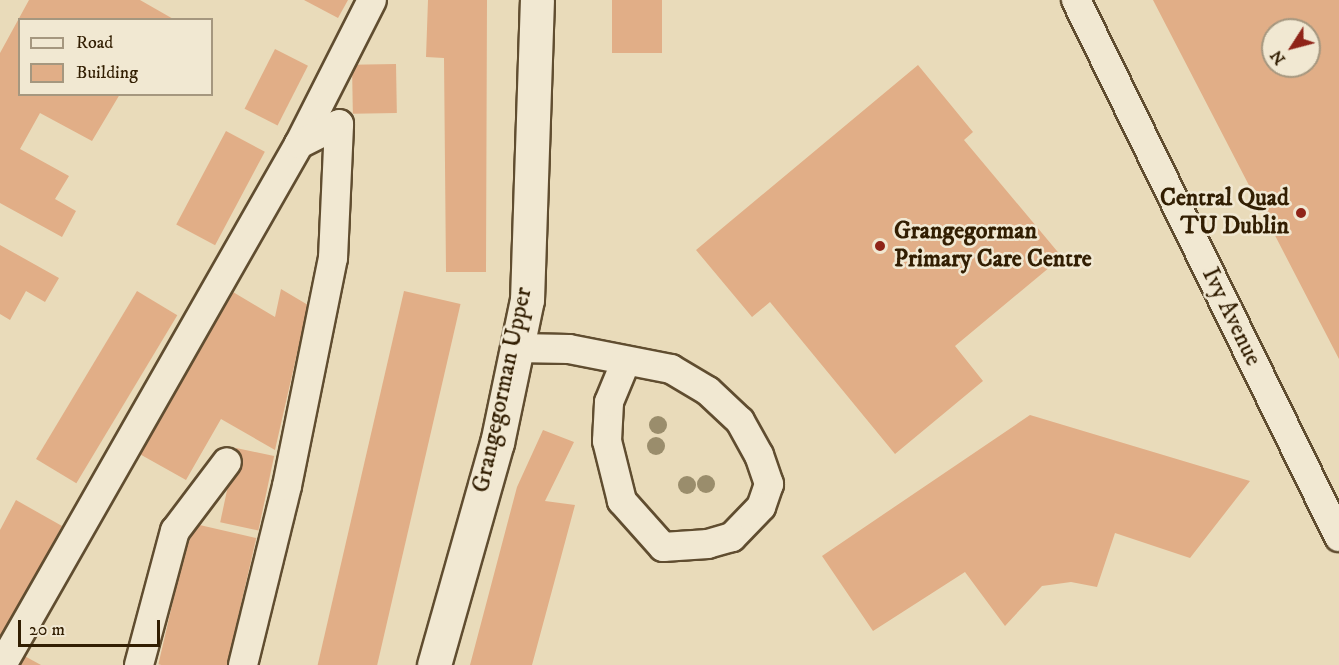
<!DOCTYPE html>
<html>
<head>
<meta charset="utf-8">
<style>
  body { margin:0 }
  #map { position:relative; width:1339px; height:665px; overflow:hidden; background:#e9dbba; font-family:"IM FELL DW Pica",serif }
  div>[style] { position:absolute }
  .building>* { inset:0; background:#e1ae87; transform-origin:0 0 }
  .roads { filter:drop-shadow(2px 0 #604d30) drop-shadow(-2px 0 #604d30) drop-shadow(0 2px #604d30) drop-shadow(0 -2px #604d30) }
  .lane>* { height:28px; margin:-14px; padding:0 14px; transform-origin:14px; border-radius:14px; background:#f1e8d2 }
  .street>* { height:33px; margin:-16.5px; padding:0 16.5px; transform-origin:16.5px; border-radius:16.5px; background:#f1e8d2 }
  .trees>* { width:18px; height:18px; margin:-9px; border-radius:50%; background:#9a8d6c }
  .dots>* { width:16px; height:16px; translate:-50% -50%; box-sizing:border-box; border:3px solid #f1e8d2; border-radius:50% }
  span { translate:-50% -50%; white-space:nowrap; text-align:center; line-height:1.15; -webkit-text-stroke:5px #f1e8d2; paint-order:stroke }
  .poi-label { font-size:24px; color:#321e02; font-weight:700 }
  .right { translate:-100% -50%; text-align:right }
  .left { translate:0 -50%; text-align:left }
  .street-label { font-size:24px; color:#321e02 }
  .legend { position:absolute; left:18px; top:18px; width:195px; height:78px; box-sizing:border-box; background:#f1e8d2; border:2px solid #a5977f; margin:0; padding:8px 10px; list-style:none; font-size:18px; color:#321e02 }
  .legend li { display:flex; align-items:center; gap:12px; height:30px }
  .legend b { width:30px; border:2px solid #a5977f }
  .north { position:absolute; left:1261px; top:18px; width:60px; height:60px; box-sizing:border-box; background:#f1e8d2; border:2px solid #a5977f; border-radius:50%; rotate:234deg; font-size:16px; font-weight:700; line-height:24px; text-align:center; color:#321e02 }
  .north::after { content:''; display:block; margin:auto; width:21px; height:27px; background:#8f2418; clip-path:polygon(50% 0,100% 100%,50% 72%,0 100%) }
  .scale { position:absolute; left:18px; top:620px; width:142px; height:27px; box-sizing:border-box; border:3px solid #321e02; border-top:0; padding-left:8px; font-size:18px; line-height:21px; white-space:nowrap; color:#321e02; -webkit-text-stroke:4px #f1e8d2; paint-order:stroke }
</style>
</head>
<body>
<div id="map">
  <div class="building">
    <div style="clip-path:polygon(29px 0,140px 0,175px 20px,20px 20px,20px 94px,120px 94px,92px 141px,40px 113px,20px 149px,69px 176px,55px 199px,76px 211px,62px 237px,0 203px,0 53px)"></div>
    <div style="clip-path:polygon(304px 0,348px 0,338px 18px)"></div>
    <div style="clip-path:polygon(428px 0,487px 0,486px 272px,446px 272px,444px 58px,426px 57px)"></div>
    <div style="left:612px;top:0;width:50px;height:53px"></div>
    <div style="clip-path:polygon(evenodd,1153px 0,1339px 0,1339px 359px,1153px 0,1273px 30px,1309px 30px,1309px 66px,1273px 66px,1273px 30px)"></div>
    <div style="left:275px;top:49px;width:37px;height:67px;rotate:27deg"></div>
    <div style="left:396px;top:64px;width:49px;height:44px;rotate:89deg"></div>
    <div style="clip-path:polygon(918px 65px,973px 132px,964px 140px,1062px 257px,955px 346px,983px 381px,895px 454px,770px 302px,752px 317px,696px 250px)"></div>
    <div style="left:226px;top:131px;width:44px;height:106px;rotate:28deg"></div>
    <div style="clip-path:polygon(0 245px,59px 278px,45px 302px,26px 291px,10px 320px,0 314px)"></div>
    <div style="clip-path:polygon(228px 289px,275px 317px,281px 289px,308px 305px,275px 450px,221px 419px,186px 480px,136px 452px)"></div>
    <div style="left:137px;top:291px;width:47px;height:196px;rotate:31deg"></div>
    <div style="left:404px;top:291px;width:58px;height:384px;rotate:13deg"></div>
    <div style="clip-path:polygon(1030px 415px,1250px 481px,1190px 558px,1115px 533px,1097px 587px,1071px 582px,1042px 586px,1005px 626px,965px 572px,873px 631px,822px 556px)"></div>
    <div style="clip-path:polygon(543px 430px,574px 442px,545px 501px,575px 505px,532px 665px,470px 665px,517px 487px)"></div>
    <div style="left:236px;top:448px;width:39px;height:76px;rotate:12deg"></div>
    <div style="clip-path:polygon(16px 500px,62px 526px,0 639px,0 530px)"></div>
    <div style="left:191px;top:523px;width:67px;height:145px;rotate:13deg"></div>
    <div style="clip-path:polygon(19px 653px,41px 665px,12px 665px)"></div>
  </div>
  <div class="roads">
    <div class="lane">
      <div style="left:1076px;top:0;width:598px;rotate:63.91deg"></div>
      <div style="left:517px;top:348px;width:52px;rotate:1.1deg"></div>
      <div style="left:569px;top:349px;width:104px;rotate:11.1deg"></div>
      <div style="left:671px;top:369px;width:43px;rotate:30.7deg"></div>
      <div style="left:708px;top:391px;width:44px;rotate:43.2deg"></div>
      <div style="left:740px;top:421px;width:39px;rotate:61deg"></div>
      <div style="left:759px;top:455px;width:31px;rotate:71deg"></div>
      <div style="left:769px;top:484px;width:24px;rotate:109deg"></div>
      <div style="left:761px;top:507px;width:42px;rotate:134deg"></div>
      <div style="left:732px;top:537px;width:25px;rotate:164deg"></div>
      <div style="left:708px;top:544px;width:45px;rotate:176.2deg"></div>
      <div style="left:663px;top:547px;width:62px;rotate:-131.7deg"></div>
      <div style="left:622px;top:501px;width:62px;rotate:-104deg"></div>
      <div style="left:607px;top:441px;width:39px;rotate:-87deg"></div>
      <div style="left:609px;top:402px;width:44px;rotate:-67.5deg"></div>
      <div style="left:2px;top:665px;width:600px;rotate:-60.31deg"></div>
      <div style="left:299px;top:144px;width:161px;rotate:-63.1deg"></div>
      <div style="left:139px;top:665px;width:139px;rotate:-75deg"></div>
      <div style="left:175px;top:531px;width:86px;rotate:-53deg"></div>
      <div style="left:243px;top:665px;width:184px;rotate:-76.2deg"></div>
      <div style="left:287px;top:486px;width:233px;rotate:-78.6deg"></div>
      <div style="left:333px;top:258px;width:134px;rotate:-87.4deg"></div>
      <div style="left:339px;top:124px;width:45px;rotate:153.4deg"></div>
    </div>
    <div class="street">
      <div style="left:434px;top:665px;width:231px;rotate:-74.2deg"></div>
      <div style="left:497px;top:443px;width:146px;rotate:-78.2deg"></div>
      <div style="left:527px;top:300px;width:300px;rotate:-88.1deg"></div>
    </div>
  </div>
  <div class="trees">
    <div style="left:658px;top:425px"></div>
    <div style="left:656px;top:446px"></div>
    <div style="left:706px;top:484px"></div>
    <div style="left:687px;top:485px"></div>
  </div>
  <div class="dots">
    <div style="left:1301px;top:213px;background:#8f2418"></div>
    <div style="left:880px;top:246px;background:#8f2418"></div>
  </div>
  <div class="poi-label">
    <span class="right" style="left:1289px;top:213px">Central Quad<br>TU Dublin</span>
    <span class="left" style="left:894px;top:246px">Grangegorman<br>Primary Care Centre</span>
  </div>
  <div class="street-label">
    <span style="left:1231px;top:317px;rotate:64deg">Ivy Avenue</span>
    <span style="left:503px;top:390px;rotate:-78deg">Grangegorman Upper</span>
  </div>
  <ul class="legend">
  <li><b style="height:8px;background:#f1e8d2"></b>Road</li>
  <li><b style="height:16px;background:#e1ae87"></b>Building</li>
  </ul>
  <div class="north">N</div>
  <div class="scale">20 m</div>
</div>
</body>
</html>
